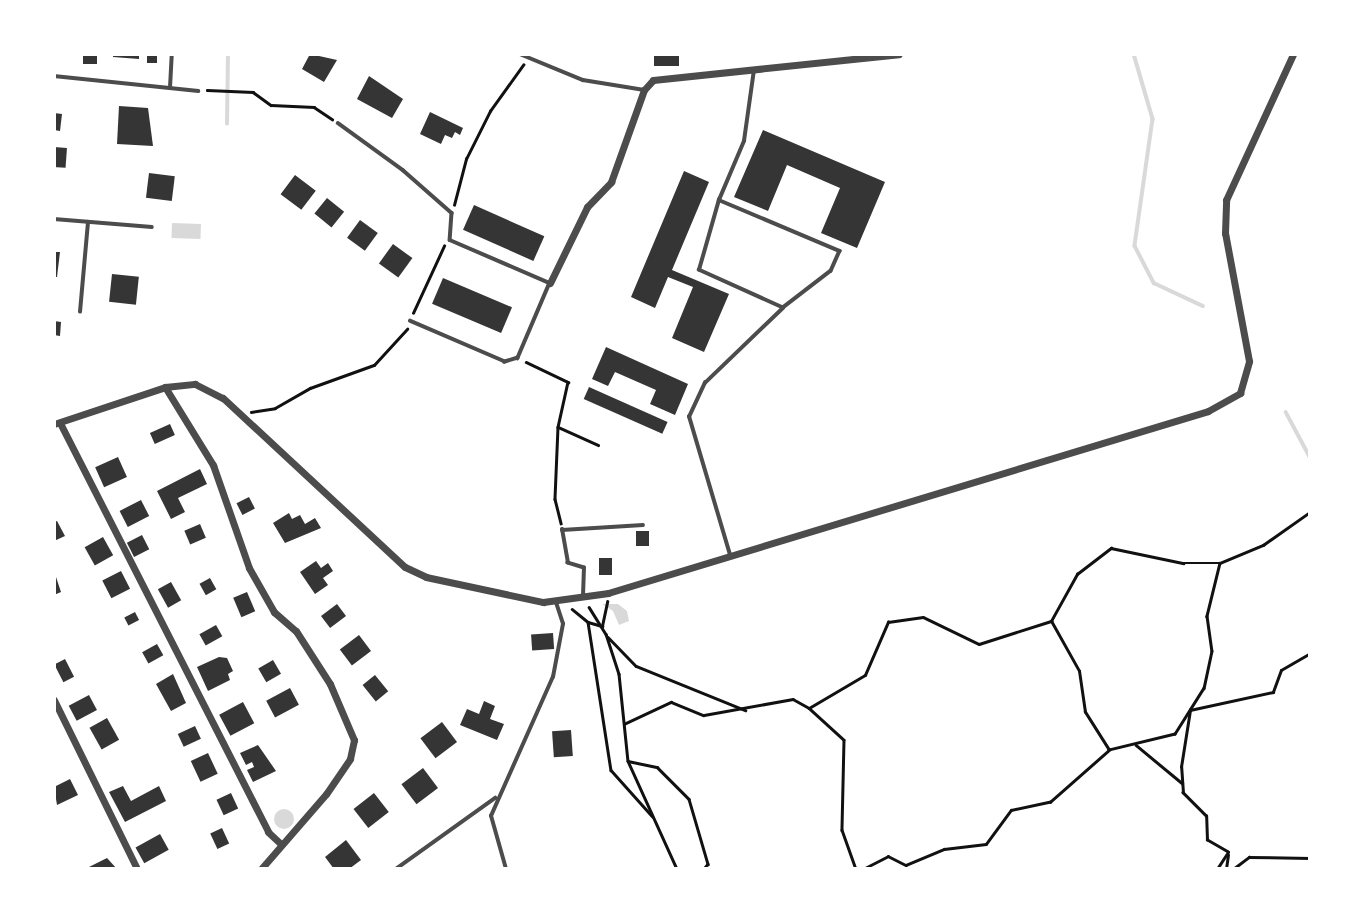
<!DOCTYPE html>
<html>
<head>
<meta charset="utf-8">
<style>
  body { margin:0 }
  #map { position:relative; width:1364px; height:923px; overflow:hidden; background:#fff; font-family:Montserrat,sans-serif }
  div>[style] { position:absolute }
  .water>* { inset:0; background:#d9d9d9; transform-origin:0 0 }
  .round { border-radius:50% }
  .stream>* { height:3.5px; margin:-1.75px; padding:0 1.75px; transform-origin:1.75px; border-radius:1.75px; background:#d9d9d9 }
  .building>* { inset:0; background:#353535; transform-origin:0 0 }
  .path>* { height:2.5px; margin:-1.25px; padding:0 1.25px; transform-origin:1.25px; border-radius:1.25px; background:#111 }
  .service>* { height:3.5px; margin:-1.75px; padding:0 1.75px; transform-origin:1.75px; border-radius:1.75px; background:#4c4c4c }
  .minor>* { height:7px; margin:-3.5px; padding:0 3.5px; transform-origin:3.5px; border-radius:3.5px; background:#4c4c4c }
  span { translate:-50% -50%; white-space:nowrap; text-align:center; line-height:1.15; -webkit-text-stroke:7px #fff; paint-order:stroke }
  .frame { position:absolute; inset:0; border:56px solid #fff; pointer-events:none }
</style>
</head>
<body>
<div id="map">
  <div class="water">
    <div style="left:172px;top:223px;width:29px;height:15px;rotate:2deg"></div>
    <div style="clip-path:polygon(602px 604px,618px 604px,627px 611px,629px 621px,619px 625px,613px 611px)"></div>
    <div class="round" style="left:274px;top:809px;width:20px;height:20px"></div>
  </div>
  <div class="stream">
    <div style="left:1134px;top:54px;width:68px;rotate:73.7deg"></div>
    <div style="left:1153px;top:119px;width:128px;rotate:98.1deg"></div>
    <div style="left:1135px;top:246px;width:42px;rotate:62.8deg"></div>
    <div style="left:1154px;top:283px;width:54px;rotate:25.1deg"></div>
    <div style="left:227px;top:124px;width:70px;rotate:-89.2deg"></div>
    <div style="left:1286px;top:412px;width:51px;rotate:61.9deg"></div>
  </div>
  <div class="building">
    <div style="left:83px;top:54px;width:14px;height:10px"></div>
    <div style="clip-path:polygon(113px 54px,139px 54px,139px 59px,113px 57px)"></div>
    <div style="left:147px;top:54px;width:10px;height:9px"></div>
    <div style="clip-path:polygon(310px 54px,337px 60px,324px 82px,302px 69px)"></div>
    <div style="left:654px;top:54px;width:25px;height:12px"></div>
    <div style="clip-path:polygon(369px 76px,403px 99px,392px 118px,357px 99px)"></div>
    <div style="clip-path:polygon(119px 106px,148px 108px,153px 146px,117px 144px)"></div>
    <div style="clip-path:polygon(430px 112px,463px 128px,460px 135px,455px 132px,452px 138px,445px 135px,441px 144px,420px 134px)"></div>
    <div style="clip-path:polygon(54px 113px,62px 114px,60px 131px,54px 130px)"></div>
    <div style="clip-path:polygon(763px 130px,885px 182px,857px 248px,821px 233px,840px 188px,787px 165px,768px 211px,734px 197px)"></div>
    <div style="left:54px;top:147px;width:13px;height:20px;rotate:4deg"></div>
    <div style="clip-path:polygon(684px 171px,709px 182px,672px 270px,729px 294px,704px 352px,672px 338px,693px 287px,668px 277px,655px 308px,631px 297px)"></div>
    <div style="left:149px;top:173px;width:26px;height:25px;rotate:7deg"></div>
    <div style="left:295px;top:175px;width:26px;height:24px;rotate:37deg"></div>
    <div style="left:327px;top:198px;width:22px;height:20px;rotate:39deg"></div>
    <div style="left:474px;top:205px;width:77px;height:27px;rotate:24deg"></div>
    <div style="left:360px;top:220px;width:22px;height:22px;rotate:36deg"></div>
    <div style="left:393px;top:244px;width:24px;height:24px;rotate:36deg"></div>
    <div style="clip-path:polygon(54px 252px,60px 252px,57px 277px,54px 277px)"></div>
    <div style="left:112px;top:274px;width:27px;height:28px;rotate:6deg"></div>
    <div style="left:443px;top:278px;width:75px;height:28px;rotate:23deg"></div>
    <div style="clip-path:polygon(54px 321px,61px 322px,60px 336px,54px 335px)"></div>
    <div style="clip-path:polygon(606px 347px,688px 384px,675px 415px,650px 404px,656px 390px,615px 372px,608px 386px,592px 379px)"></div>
    <div style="left:589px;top:387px;width:86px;height:13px;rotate:24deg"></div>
    <div style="left:170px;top:424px;width:12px;height:22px;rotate:66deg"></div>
    <div style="left:118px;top:457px;width:22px;height:25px;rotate:66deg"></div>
    <div style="clip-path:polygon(200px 469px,207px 484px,178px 498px,185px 512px,171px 519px,157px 491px)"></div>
    <div style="left:249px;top:497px;width:13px;height:14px;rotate:63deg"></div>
    <div style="left:141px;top:500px;width:18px;height:24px;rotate:63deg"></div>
    <div style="clip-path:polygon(289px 513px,292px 519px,300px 515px,305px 524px,315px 518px,321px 528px,285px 543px,273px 523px)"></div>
    <div style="clip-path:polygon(57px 521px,65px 536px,54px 541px,54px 522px)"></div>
    <div style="left:200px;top:524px;width:15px;height:17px;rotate:67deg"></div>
    <div style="left:649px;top:531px;width:15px;height:13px;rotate:90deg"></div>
    <div style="left:142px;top:535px;width:16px;height:17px;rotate:63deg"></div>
    <div style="left:103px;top:537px;width:21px;height:21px;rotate:61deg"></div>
    <div style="left:612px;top:558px;width:17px;height:13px;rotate:90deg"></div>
    <div style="clip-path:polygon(316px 561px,321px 568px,328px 563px,333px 571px,323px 578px,328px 585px,315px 594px,300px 572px)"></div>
    <div style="clip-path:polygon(54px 571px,61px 592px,54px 595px)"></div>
    <div style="left:121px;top:571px;width:20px;height:21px;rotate:63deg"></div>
    <div style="left:210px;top:578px;width:13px;height:12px;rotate:61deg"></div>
    <div style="left:171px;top:582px;width:21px;height:15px;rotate:61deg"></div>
    <div style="left:247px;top:592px;width:21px;height:15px;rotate:67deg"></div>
    <div style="left:337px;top:604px;width:15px;height:20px;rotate:53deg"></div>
    <div style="left:135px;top:612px;width:9px;height:12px;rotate:63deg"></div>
    <div style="left:216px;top:625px;width:13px;height:19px;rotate:61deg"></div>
    <div style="left:553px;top:633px;width:16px;height:22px;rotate:86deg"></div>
    <div style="left:359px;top:635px;width:20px;height:24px;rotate:53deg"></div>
    <div style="left:157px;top:644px;width:13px;height:17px;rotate:61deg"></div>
    <div style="clip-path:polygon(219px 657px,227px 658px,233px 671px,228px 674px,230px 680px,208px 691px,197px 667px)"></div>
    <div style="left:65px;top:659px;width:20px;height:12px;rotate:63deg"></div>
    <div style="left:273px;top:660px;width:16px;height:17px;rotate:60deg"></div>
    <div style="clip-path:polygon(173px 674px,186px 703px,171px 711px,156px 684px)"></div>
    <div style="left:375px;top:675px;width:21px;height:16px;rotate:51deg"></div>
    <div style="left:290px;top:688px;width:19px;height:27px;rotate:62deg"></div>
    <div style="left:89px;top:695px;width:17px;height:23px;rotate:62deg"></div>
    <div style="clip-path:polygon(484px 701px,495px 706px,490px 719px,504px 724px,497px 740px,460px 725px,467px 709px,479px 714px)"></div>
    <div style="left:243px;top:702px;width:24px;height:27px;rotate:62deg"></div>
    <div style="left:107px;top:718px;width:25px;height:20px;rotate:61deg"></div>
    <div style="left:442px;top:722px;width:25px;height:27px;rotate:53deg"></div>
    <div style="left:195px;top:726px;width:14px;height:19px;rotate:65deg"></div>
    <div style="left:571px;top:730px;width:26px;height:19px;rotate:86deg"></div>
    <div style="clip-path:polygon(258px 745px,276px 771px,253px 782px,247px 770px,254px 767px,252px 762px,246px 765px,240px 753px)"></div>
    <div style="left:208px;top:753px;width:23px;height:19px;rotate:65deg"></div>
    <div style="left:423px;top:768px;width:25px;height:27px;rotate:53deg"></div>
    <div style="clip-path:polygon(70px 779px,78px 795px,57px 805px,54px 787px)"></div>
    <div style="clip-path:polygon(123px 786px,131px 801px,159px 786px,166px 801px,125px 822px,109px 792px)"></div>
    <div style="left:231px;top:793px;width:17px;height:16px;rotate:65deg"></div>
    <div style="left:374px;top:793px;width:24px;height:26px;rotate:52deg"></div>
    <div style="left:222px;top:828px;width:17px;height:13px;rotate:65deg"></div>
    <div style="left:160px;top:834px;width:18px;height:28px;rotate:61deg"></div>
    <div style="clip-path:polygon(346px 840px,361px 860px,349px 869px,334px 869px,325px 857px)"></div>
    <div style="clip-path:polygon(107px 858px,117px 869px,85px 869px)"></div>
  </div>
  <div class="path">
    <div style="left:207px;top:90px;width:46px;rotate:2.5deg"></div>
    <div style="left:253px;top:92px;width:22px;rotate:36deg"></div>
    <div style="left:271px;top:105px;width:43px;rotate:2.7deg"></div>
    <div style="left:314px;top:107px;width:22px;rotate:34deg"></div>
    <div style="left:454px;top:205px;width:48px;rotate:-75.4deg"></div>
    <div style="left:466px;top:159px;width:54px;rotate:-63.4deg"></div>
    <div style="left:490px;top:111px;width:57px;rotate:-54.3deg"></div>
    <div style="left:413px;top:313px;width:74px;rotate:-65.2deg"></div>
    <div style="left:526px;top:362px;width:47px;rotate:25.5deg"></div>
    <div style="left:568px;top:382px;width:46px;rotate:102.5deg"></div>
    <div style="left:558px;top:427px;width:72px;rotate:92.4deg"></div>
    <div style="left:555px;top:499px;width:25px;rotate:76deg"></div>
    <div style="left:251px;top:412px;width:24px;rotate:-9deg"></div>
    <div style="left:275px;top:408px;width:40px;rotate:-29.7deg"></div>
    <div style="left:310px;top:388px;width:68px;rotate:-19.8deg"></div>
    <div style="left:374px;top:365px;width:49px;rotate:-47.5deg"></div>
    <div style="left:558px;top:427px;width:44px;rotate:24.2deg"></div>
    <div style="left:1220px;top:563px;width:55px;rotate:103.8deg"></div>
    <div style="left:1207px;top:616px;width:35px;rotate:82deg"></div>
    <div style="left:1212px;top:651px;width:38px;rotate:102deg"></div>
    <div style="left:1204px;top:688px;width:54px;rotate:122.2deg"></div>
    <div style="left:1175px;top:734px;width:68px;rotate:166.4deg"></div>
    <div style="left:1109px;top:750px;width:45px;rotate:-122.3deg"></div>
    <div style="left:1085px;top:712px;width:41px;rotate:-98.3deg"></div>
    <div style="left:1079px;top:671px;width:57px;rotate:-119.2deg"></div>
    <div style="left:1051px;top:621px;width:54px;rotate:-61deg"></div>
    <div style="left:1077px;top:574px;width:43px;rotate:-37.4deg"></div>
    <div style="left:1111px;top:548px;width:74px;rotate:11.8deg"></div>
    <div style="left:1183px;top:563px;width:37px"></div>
    <div style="left:1220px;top:563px;width:47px;rotate:-22.7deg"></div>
    <div style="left:1263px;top:545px;width:57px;rotate:-35.1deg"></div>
    <div style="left:589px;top:607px;width:32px;rotate:58deg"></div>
    <div style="left:606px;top:634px;width:42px;rotate:72deg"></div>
    <div style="left:619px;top:674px;width:87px;rotate:84.1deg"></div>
    <div style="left:628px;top:761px;width:119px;rotate:65.6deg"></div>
    <div style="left:572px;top:609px;width:21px;rotate:39deg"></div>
    <div style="left:588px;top:622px;width:15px;rotate:16deg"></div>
    <div style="left:602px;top:626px;width:25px;rotate:-78deg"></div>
    <div style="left:588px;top:622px;width:150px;rotate:81.2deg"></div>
    <div style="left:611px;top:770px;width:62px;rotate:48.3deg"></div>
    <div style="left:608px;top:637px;width:40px;rotate:46deg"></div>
    <div style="left:636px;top:666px;width:118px;rotate:22deg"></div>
    <div style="left:809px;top:708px;width:47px;rotate:42.4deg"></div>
    <div style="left:844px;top:740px;width:90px;rotate:91.3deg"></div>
    <div style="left:842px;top:830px;width:41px;rotate:70.3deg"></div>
    <div style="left:624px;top:724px;width:52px;rotate:-25.1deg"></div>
    <div style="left:671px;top:702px;width:35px;rotate:22deg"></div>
    <div style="left:704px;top:715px;width:90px;rotate:-10.2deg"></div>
    <div style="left:793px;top:699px;width:18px;rotate:29deg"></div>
    <div style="left:809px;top:708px;width:65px;rotate:-30.5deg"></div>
    <div style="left:865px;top:675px;width:58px;rotate:-66.5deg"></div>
    <div style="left:888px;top:622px;width:35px;rotate:-8deg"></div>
    <div style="left:923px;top:617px;width:62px;rotate:25.7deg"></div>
    <div style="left:979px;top:644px;width:76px;rotate:-17.7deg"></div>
    <div style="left:1136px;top:745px;width:60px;rotate:39.6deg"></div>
    <div style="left:628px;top:761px;width:30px;rotate:12deg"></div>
    <div style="left:657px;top:767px;width:45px;rotate:45deg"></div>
    <div style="left:689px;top:799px;width:68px;rotate:73.7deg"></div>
    <div style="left:708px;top:864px;width:6px;rotate:129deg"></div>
    <div style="left:863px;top:869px;width:28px;rotate:-27deg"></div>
    <div style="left:888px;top:856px;width:20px;rotate:27deg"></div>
    <div style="left:906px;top:865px;width:41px;rotate:-22.8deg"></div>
    <div style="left:944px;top:849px;width:42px;rotate:-6.8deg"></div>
    <div style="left:986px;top:844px;width:42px;rotate:-53.7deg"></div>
    <div style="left:1011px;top:810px;width:40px;rotate:-12deg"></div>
    <div style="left:1050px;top:802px;width:79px;rotate:-41.4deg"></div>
    <div style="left:1217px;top:869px;width:20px;rotate:-57deg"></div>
    <div style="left:1228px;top:852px;width:24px;rotate:-150deg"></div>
    <div style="left:1207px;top:840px;width:24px;rotate:-92deg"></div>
    <div style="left:1206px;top:816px;width:33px;rotate:-135deg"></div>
    <div style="left:1183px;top:793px;width:26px;rotate:-94deg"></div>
    <div style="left:1181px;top:767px;width:58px;rotate:-81deg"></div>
    <div style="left:1190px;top:710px;width:85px;rotate:-12.2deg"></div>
    <div style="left:1273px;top:692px;width:23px;rotate:-70deg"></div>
    <div style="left:1281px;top:670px;width:34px;rotate:-30deg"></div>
    <div style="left:1226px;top:869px;width:14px;rotate:-82deg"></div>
    <div style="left:1233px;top:869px;width:20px;rotate:-37deg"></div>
    <div style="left:1249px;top:857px;width:61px;rotate:0.9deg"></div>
  </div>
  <div class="service">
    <div style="left:520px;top:54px;width:68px;rotate:22.4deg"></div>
    <div style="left:583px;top:80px;width:62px;rotate:9.3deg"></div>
    <div style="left:54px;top:76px;width:145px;rotate:5.9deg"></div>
    <div style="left:170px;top:88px;width:34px;rotate:-87deg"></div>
    <div style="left:338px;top:123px;width:80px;rotate:35.9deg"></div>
    <div style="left:403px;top:170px;width:65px;rotate:41.3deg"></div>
    <div style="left:452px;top:213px;width:27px;rotate:94deg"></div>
    <div style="left:450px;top:240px;width:109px;rotate:23.3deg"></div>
    <div style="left:550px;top:283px;width:82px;rotate:113.1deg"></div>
    <div style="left:518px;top:358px;width:14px;rotate:163deg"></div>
    <div style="left:505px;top:362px;width:103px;rotate:-156.7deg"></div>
    <div style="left:719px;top:200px;width:131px;rotate:22.9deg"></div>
    <div style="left:840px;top:251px;width:22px;rotate:114deg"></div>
    <div style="left:831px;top:271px;width:61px;rotate:142.4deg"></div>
    <div style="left:54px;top:219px;width:98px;rotate:4.7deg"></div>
    <div style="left:80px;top:312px;width:90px;rotate:-84.9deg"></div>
    <div style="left:730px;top:555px;width:144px;rotate:-106.5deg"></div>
    <div style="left:689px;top:417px;width:38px;rotate:-65deg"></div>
    <div style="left:705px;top:383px;width:108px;rotate:-43.9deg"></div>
    <div style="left:783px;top:308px;width:92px;rotate:-155.7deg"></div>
    <div style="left:699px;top:270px;width:73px;rotate:-74.1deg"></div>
    <div style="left:719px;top:200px;width:64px;rotate:-67deg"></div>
    <div style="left:744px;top:141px;width:72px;rotate:-82deg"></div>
    <div style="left:583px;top:596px;width:28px;rotate:-88deg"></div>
    <div style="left:584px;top:568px;width:17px;rotate:-163deg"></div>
    <div style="left:568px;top:563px;width:34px;rotate:-100deg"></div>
    <div style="left:562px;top:530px;width:81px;rotate:-3.5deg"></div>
    <div style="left:396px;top:869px;width:122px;rotate:-35.6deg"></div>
    <div style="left:506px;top:869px;width:55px;rotate:-105.8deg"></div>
    <div style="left:491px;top:816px;width:152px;rotate:-66deg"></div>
    <div style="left:553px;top:677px;width:54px;rotate:-79.3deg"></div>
    <div style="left:563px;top:624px;width:22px;rotate:-108deg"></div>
  </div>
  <div class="minor">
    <div style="left:550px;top:283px;width:85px;rotate:-64deg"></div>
    <div style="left:587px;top:207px;width:35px;rotate:-46deg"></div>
    <div style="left:611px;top:182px;width:98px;rotate:-70.3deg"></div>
    <div style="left:644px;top:90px;width:13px;rotate:-48deg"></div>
    <div style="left:653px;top:80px;width:247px;rotate:-6deg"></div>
    <div style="left:165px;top:387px;width:92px;rotate:58.4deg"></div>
    <div style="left:213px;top:465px;width:109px;rotate:70.7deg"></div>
    <div style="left:249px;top:568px;width:51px;rotate:60.4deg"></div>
    <div style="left:274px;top:612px;width:29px;rotate:41deg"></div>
    <div style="left:296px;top:631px;width:63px;rotate:57.3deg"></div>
    <div style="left:330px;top:684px;width:61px;rotate:66.8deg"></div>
    <div style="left:354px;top:740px;width:19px;rotate:102deg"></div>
    <div style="left:350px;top:759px;width:42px;rotate:124.4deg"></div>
    <div style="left:326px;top:794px;width:99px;rotate:130.9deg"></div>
    <div style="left:60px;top:423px;width:459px;rotate:63deg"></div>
    <div style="left:268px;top:832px;width:18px;rotate:43deg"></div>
    <div style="left:54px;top:424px;width:117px;rotate:-18.4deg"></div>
    <div style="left:165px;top:387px;width:30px;rotate:-6deg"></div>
    <div style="left:195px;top:384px;width:31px;rotate:27deg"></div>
    <div style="left:223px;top:398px;width:248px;rotate:42.9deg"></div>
    <div style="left:405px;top:567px;width:23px;rotate:25deg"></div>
    <div style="left:426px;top:577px;width:120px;rotate:12.1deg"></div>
    <div style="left:543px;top:602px;width:66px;rotate:-7.9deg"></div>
    <div style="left:608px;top:593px;width:627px;rotate:-16.87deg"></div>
    <div style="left:1208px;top:411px;width:37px;rotate:-29deg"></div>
    <div style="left:1240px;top:393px;width:33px;rotate:-74deg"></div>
    <div style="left:1249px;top:361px;width:130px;rotate:-100.6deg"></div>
    <div style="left:1225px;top:233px;width:33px;rotate:-88deg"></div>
    <div style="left:1226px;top:200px;width:161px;rotate:-65.3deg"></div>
    <div style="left:54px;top:700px;width:188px;rotate:63.8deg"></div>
  </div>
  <div class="frame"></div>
</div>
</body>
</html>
